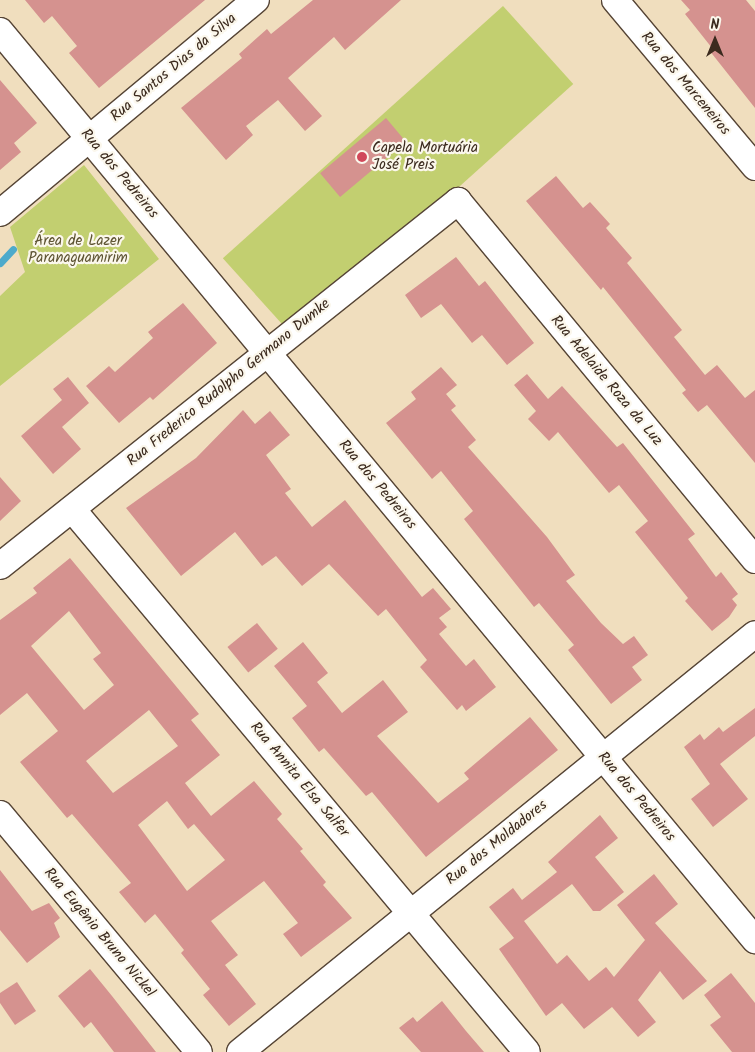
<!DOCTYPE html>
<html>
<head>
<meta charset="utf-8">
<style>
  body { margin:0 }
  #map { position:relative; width:755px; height:1052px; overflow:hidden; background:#f0debe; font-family:Kalam,sans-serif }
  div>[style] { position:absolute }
  .green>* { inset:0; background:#c2cf70; transform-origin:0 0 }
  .stream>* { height:7px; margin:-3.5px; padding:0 3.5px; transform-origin:3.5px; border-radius:3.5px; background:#4daacb }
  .building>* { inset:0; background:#d5928f; transform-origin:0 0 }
  .roads { filter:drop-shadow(1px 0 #564536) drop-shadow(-1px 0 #564536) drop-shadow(0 1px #564536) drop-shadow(0 -1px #564536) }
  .street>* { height:26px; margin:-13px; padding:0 13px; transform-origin:13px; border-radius:13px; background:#fff }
  .dots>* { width:14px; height:14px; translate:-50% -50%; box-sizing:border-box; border:2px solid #fbf7ec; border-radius:50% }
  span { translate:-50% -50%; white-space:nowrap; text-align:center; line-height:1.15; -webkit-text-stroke:4.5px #fbf7ec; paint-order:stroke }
  .street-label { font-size:15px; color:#3b2a1e }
  .poi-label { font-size:15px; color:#3b2a1e }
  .left { translate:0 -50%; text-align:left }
  .park-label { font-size:15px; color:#5d5332 }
  .north { position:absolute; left:690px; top:15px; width:50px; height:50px; -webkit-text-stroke:4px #fbf7ec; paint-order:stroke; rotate:0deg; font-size:14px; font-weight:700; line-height:20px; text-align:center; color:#3b2a1e }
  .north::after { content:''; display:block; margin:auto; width:18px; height:22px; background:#3b2a1e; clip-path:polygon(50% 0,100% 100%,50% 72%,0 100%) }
</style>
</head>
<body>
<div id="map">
  <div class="green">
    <div style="left:503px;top:6px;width:105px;height:377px;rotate:48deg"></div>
    <div style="clip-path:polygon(84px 165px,159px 259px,0 386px,0 296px,25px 272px,10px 227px)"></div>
  </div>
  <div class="stream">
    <div style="left:0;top:263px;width:19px;rotate:-47deg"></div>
  </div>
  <div class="building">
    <div style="clip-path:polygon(25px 0,205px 0,99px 88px,69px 53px,77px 46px,52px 16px,44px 23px)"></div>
    <div style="clip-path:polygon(313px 0,401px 0,345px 50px,334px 37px,288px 78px,322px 116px,305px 131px,278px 100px,246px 126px,253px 135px,226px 160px,181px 108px,242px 58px,239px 54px,267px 29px,271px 34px)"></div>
    <div style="clip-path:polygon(681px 0,746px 0,755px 11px,755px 108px,709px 50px,712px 48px,685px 14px,690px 10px)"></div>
    <div style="clip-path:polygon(0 80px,37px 123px,14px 143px,21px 152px,0 170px)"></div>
    <div style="left:386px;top:118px;width:31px;height:86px;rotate:50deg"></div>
    <div style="clip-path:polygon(556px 176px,583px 208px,590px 202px,610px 224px,606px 228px,632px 258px,627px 263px,682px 330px,674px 337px,705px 375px,717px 365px,745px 398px,755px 390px,755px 463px,707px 405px,698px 412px,682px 393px,686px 390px,603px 287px,601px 290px,526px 201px)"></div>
    <div style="clip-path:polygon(456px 257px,479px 286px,485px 281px,534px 343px,507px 365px,482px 335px,472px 343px,441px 304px,421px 318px,405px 295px)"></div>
    <div style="clip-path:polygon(183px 303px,217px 343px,153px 400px,150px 397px,119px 423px,86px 386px,109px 366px,115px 372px,153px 338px,148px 332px)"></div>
    <div style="clip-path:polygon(441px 367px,457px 385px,446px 394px,456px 406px,451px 410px,476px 440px,468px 447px,547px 537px,575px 575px,566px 581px,601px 623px,623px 644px,634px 636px,648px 655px,632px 667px,642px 680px,611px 704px,568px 650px,574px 645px,539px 603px,534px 607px,464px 519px,473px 511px,441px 471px,432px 479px,386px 423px,416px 399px,411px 392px)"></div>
    <div style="clip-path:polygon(527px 374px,548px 399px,562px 386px,617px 447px,623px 443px,695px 534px,688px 539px,716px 577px,721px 572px,738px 594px,732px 599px,737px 605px,729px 617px,712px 631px,685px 601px,688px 598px,635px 532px,648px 521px,619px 485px,609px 493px,558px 432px,549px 441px,528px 419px,536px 411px,514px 385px)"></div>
    <div style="clip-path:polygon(68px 377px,89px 403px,62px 427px,81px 449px,53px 474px,21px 436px,62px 400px,53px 389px)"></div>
    <div style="clip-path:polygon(243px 410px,255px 424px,270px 411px,290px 435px,266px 455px,291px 489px,285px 493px,312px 527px,345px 500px,422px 597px,433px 588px,451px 609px,439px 618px,447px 627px,439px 634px,466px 666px,474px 659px,496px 687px,466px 711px,462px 705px,457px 710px,420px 667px,427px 660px,386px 609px,378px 616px,329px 564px,302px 586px,276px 556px,262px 566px,235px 532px,181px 576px,126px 508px,196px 458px)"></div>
    <div style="clip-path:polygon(0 477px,21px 501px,0 521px)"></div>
    <div style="clip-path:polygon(evenodd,70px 558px,199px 714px,191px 720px,220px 755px,185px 783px,211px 816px,254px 781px,282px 814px,277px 819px,303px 849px,300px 851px,326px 882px,323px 885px,352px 918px,301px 957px,283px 934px,298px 923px,264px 881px,211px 921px,238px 955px,225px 965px,256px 1004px,229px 1026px,203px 995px,210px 989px,181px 953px,184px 950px,155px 914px,145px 923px,119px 892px,131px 883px,72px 814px,67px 818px,20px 762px,58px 731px,27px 693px,0 715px,0 620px,37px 593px,33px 588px,70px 558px,69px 611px,101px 653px,93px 659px,114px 685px,84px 710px,31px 646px,69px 611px,70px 558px,149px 710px,178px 746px,113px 793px,86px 761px,149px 710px,70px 558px,167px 801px,188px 829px,194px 824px,225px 860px,187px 891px,138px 825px,167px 801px)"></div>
    <div style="left:257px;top:623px;width:33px;height:38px;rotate:51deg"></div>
    <div style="clip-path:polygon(303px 642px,328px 673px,317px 682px,342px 713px,383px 680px,408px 712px,377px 736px,438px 803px,469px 779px,464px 773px,530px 717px,558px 750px,426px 857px,372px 792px,366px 796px,324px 748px,319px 752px,292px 718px,307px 706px,274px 666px)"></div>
    <div style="clip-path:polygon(755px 708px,755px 736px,720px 764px,748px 799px,713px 827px,691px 799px,710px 784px,684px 747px,700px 734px,704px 740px,719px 727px,723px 732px)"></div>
    <div style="clip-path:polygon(600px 815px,618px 838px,595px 857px,624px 892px,600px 911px,593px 911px,572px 884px,524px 921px,557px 964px,567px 955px,589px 981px,606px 967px,614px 977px,645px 940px,617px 905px,654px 874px,678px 904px,655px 923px,707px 981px,683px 1000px,660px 971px,638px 1000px,656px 1022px,638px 1037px,612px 1007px,584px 1029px,562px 1003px,546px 1016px,499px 949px,514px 938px,489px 907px,513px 888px,522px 900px,557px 872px,548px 862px)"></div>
    <div style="clip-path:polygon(0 870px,32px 911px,49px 903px,60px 918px,54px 923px,60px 937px,27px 963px,0 930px)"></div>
    <div style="clip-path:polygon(90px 969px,112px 996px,156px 1052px,114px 1052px,91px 1022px,84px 1028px,58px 996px)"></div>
    <div style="clip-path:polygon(731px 973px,755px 1003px,755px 1052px,732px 1052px,710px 1025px,721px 1017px,704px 995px)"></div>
    <div style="clip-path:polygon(17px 982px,36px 1011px,15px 1025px,0 1003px,0 993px)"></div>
    <div style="clip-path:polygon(442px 1001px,466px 1031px,484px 1052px,421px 1052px,399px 1028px,413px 1017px,417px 1022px)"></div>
  </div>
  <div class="roads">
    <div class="street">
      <div style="left:615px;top:0;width:218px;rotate:50deg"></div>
      <div style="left:0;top:31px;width:1182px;rotate:50.29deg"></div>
      <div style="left:0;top:213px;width:333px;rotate:-39.8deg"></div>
      <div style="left:72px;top:509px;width:708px;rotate:50.04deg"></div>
      <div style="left:0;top:566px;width:586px;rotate:-38.55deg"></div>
      <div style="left:458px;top:201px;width:466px;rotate:50.4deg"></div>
      <div style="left:0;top:814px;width:310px;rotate:50.1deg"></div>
      <div style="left:240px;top:1052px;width:663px;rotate:-39.06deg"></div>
    </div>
  </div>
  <div class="dots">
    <div style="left:362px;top:157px;background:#d1495b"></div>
  </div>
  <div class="street-label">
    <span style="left:174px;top:68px;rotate:-40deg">Rua Santos Dias da Silva</span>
    <span style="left:685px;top:84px;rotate:50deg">Rua dos Marceneiros</span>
    <span style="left:119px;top:174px;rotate:50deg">Rua dos Pedreiros</span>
    <span style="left:606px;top:381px;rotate:50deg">Rua Adelaide Roza da Luz</span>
    <span style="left:229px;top:383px;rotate:-39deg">Rua Frederico Rudolpho Germano Dumke</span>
    <span style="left:377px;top:485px;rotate:50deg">Rua dos Pedreiros</span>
    <span style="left:299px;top:780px;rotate:50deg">Rua Annita Elsa Salfer</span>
    <span style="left:636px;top:797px;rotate:50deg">Rua dos Pedreiros</span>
    <span style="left:497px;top:843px;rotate:-39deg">Rua dos Moldadores</span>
    <span style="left:99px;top:933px;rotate:50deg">Rua Eugênio Bruno Nickel</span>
  </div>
  <div class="poi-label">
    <span class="left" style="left:372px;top:157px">Capela Mortuária<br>José Preis</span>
  </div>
  <div class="park-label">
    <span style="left:78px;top:250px">Área de Lazer<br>Paranaguamirim</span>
  </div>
  <div class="north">N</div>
</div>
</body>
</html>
